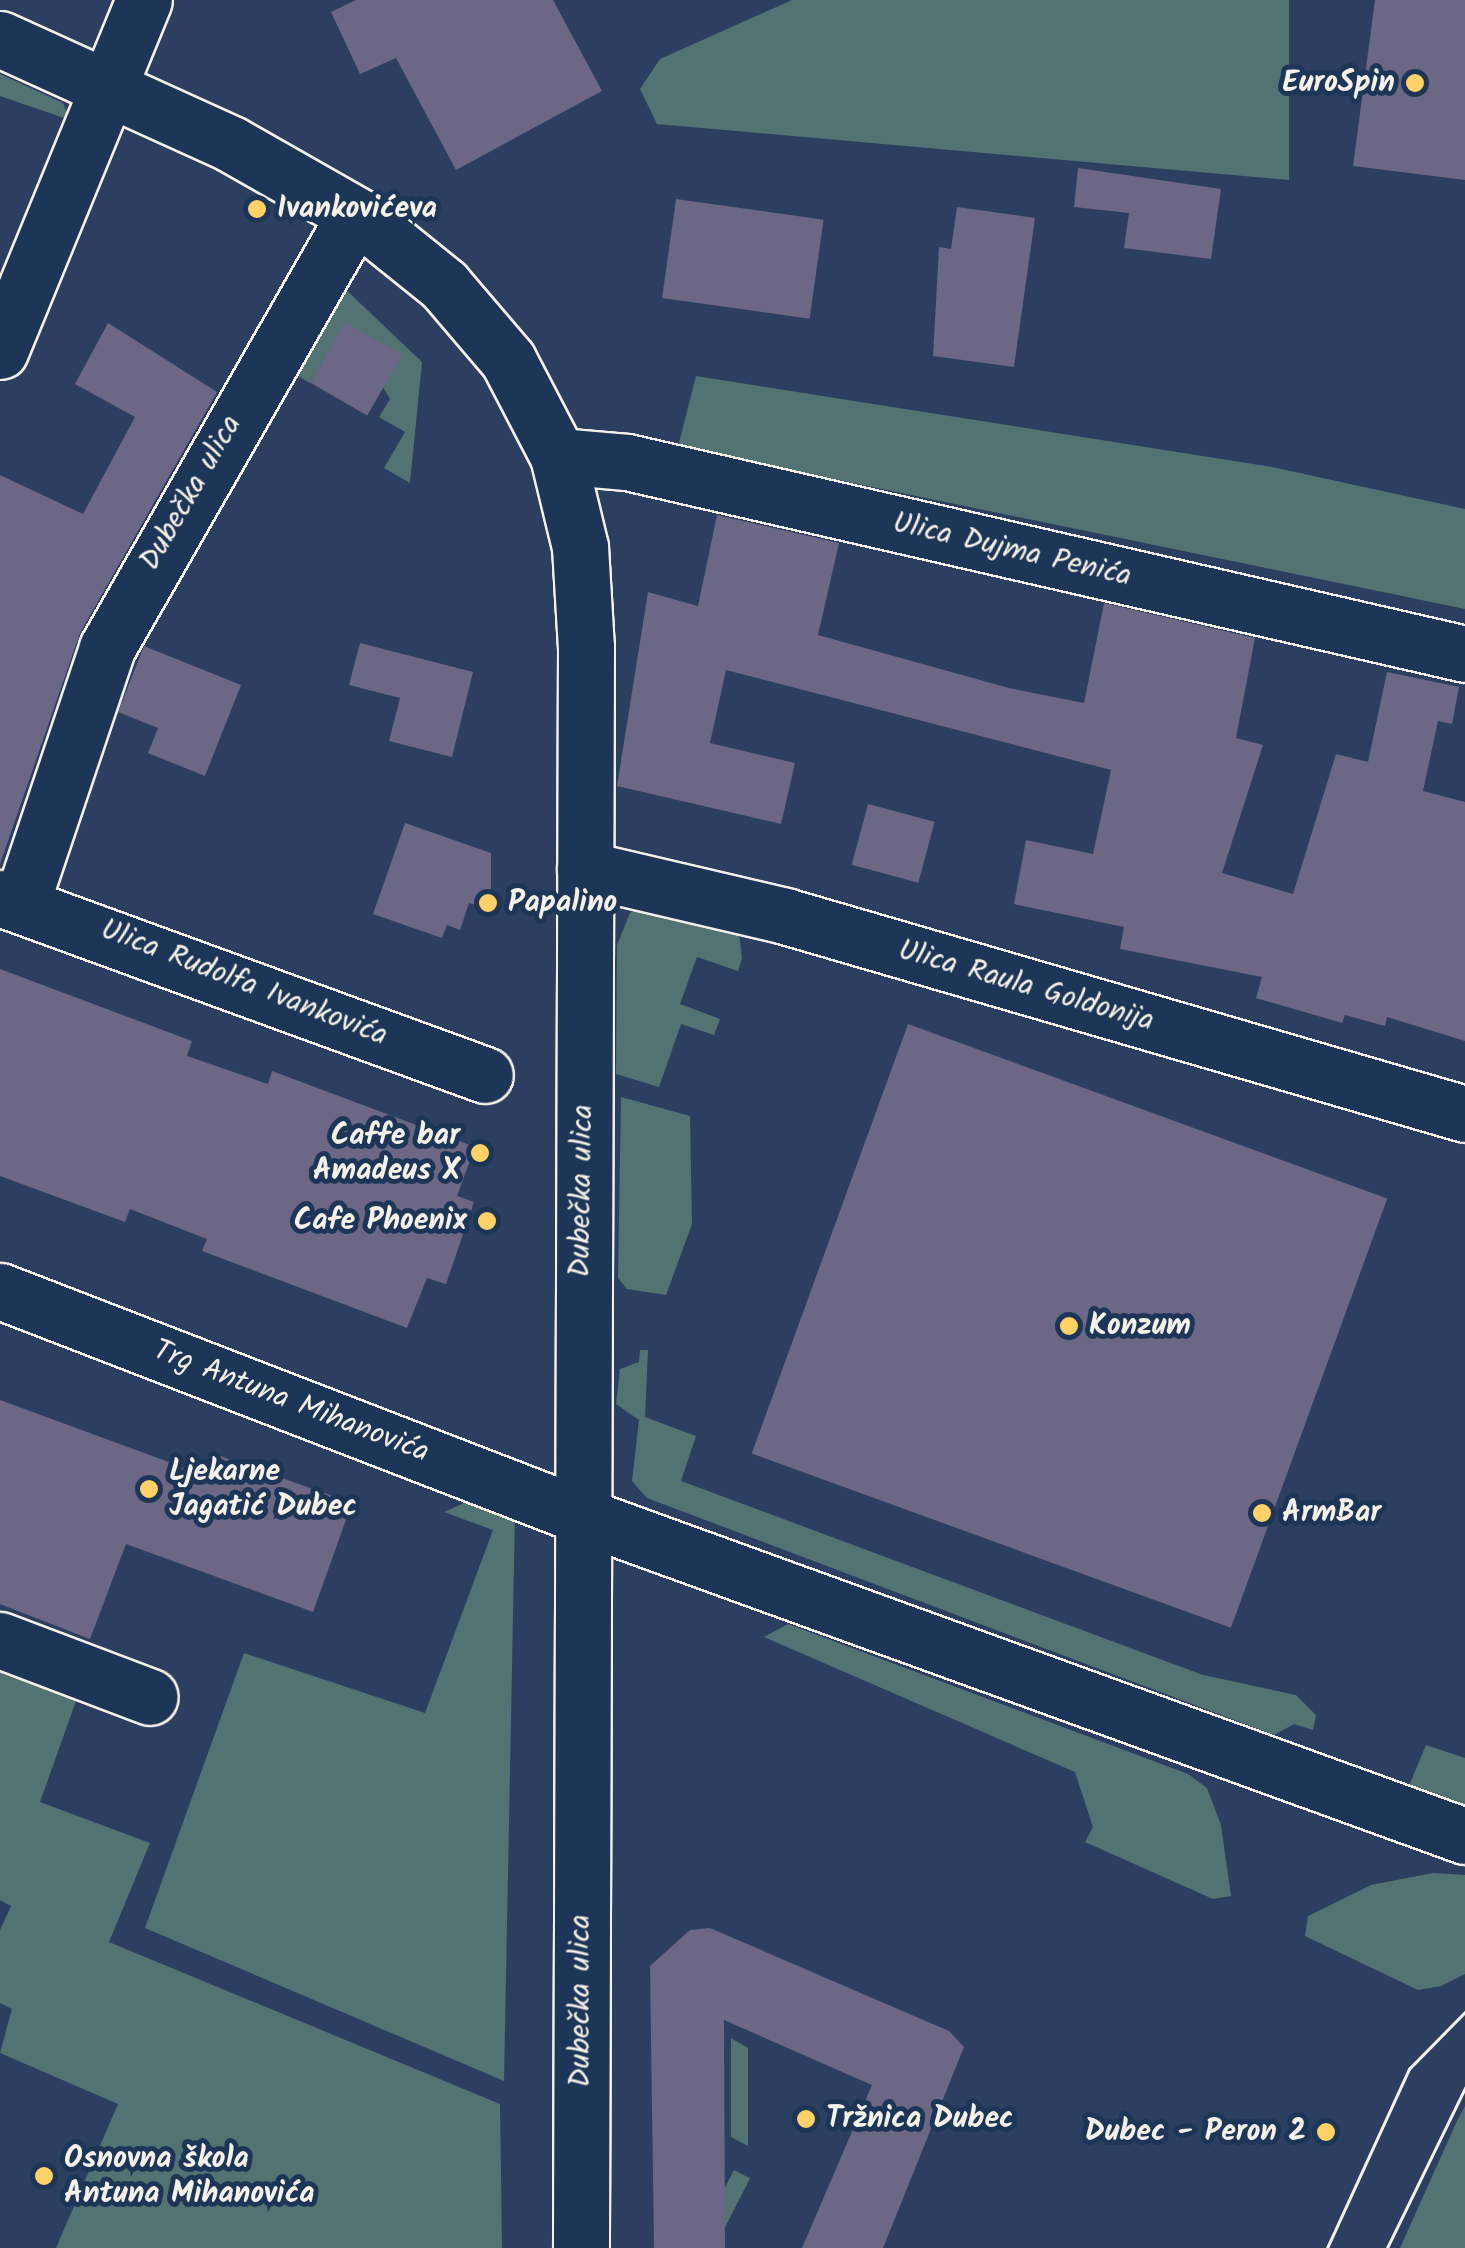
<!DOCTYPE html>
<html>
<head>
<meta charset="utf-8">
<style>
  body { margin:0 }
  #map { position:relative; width:1465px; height:2248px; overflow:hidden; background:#2d3f60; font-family:Kalam,sans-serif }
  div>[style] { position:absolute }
  .green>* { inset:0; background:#527372; transform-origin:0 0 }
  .building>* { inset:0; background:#6b6784; transform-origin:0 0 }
  .roads { filter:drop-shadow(2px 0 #f4f1e8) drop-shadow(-2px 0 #f4f1e8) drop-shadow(0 2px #f4f1e8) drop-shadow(0 -2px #f4f1e8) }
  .minor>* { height:55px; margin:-27.5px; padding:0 27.5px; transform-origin:27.5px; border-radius:27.5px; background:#1d3557 }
  .tram>* { height:2.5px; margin:-1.25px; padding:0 1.25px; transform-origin:1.25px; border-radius:1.25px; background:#f4f1e8 }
  .dots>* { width:28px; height:28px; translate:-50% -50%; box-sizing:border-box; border:5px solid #1d3557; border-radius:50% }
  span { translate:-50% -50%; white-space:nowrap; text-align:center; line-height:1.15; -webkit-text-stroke:10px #1d3557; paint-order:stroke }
  .poi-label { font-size:30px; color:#f4f1e8; font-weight:700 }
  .right { translate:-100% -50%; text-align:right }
  .left { translate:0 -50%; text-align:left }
  .street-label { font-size:30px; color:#f4f1e8 }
</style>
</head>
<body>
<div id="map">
  <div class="green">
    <div style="clip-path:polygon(792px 0,1289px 0,1289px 180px,657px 124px,640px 89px,660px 59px)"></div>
    <div style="clip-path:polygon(0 74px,63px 103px,70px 120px,0 96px)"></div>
    <div style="clip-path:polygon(341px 285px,422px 362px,410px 483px,384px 468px,405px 432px,379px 417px,390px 399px,345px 323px,310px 383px,291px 372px)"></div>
    <div style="clip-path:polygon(696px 376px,1272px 467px,1465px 509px,1465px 609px,678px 447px)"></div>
    <div style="clip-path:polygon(646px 904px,739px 933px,742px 958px,738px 971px,697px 957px,680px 1004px,720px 1019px,714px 1035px,681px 1024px,659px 1087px,616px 1074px,617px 945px,630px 913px)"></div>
    <div style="clip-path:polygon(621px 1097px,690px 1116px,692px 1224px,666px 1295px,627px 1289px,618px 1278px)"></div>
    <div style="clip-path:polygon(640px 1350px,648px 1350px,645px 1417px,696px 1436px,681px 1481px,1203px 1675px,1296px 1695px,1316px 1715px,1313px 1730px,1294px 1724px,1274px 1735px,647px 1498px,632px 1481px,639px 1420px,616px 1404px,620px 1369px,639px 1362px)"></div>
    <div style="clip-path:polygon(480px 1496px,515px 1512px,504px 2081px,145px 1928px,244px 1653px,425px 1713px,493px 1530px,444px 1512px)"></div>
    <div style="clip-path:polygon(788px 1624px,1188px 1774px,1207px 1788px,1221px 1825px,1231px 1896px,1213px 1899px,1085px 1842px,1093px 1827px,1075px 1772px,764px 1637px)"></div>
    <div style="clip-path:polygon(0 1669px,76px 1701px,40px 1802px,150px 1843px,109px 1942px,500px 2104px,502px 2248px,56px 2248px,118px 2104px,0 2053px,12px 2009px,0 2003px,0 1930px,11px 1906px,0 1900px)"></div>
    <div style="clip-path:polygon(1426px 1745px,1465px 1758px,1465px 1806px,1409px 1786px)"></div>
    <div style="clip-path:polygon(1433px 1873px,1465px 1875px,1465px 1974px,1441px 1986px,1418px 1990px,1305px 1936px,1308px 1916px,1371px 1885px)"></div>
    <div style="clip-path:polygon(731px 2038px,748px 2048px,748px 2146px,731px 2137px)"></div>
    <div style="clip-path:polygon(1465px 2106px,1465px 2248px,1400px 2248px,1457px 2121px)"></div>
    <div style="left:734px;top:2170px;width:18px;height:78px;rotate:27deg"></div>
  </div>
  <div class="building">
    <div style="clip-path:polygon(356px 0,553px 0,602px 91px,456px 170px,396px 58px,360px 74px,331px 12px)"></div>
    <div style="clip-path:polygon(1375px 0,1465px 0,1465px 180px,1353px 166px)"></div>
    <div style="clip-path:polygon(1078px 168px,1221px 189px,1211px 259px,1124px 248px,1129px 213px,1074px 207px)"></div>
    <div style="left:676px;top:199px;width:149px;height:100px;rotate:8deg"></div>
    <div style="clip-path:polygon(957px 207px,1035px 218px,1014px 367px,933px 356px,939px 247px,951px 249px)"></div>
    <div style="left:345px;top:322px;width:66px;height:70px;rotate:30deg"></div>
    <div style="clip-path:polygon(108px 323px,217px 392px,80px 633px,0 864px,0 475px,83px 514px,135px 417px,75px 384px)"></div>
    <div style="clip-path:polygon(717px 515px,839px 543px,818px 635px,1009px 688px,1084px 703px,1104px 603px,1255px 638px,1236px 738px,1263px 745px,1222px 873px,1293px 894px,1336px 754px,1368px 762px,1387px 672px,1459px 687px,1452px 724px,1438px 721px,1423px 791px,1465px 802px,1465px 1041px,1387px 1017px,1385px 1026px,1345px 1015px,1342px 1023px,1256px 998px,1262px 977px,1120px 949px,1124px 927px,1014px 904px,1026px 840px,1093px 854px,1111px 770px,726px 670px,710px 743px,795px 763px,781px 824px,617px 786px,648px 592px,698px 606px)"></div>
    <div style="clip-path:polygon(360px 643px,473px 672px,452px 757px,389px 741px,400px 698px,349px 685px)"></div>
    <div style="clip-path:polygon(144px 646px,241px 685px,205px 776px,148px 753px,158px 728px,118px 712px)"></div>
    <div style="left:868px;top:804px;width:69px;height:63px;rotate:15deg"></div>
    <div style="clip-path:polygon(405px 823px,491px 853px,491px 910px,469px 903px,460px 930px,447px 925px,442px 938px,373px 914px)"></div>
    <div style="clip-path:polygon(0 969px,192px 1041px,187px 1056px,268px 1084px,272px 1071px,475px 1147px,457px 1196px,474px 1202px,446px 1284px,427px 1278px,407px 1328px,202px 1251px,207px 1239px,130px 1209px,125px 1222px,0 1176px)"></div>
    <div style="left:908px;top:1024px;width:510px;height:457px;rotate:20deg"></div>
    <div style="clip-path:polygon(0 1400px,204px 1475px,212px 1453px,352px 1503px,313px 1612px,126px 1544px,90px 1639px,0 1604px)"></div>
    <div style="clip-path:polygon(710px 1928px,949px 2031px,964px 2047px,883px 2248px,802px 2248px,872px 2085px,724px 2020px,725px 2248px,654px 2248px,650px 1966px,690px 1930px)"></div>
  </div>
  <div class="roads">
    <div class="minor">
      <div style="left:0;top:39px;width:254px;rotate:24.4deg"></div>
      <div style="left:231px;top:144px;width:150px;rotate:29.6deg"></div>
      <div style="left:361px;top:218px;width:107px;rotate:38.9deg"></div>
      <div style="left:444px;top:285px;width:99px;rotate:49.5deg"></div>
      <div style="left:508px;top:360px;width:108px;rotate:62.5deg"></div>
      <div style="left:558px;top:456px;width:94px;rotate:76.4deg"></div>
      <div style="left:580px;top:547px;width:100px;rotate:86.6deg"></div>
      <div style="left:586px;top:647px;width:1601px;rotate:90.18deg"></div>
      <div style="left:0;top:351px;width:379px;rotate:-67.7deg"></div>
      <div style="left:558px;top:456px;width:69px;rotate:5deg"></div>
      <div style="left:627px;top:462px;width:860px;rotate:12.9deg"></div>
      <div style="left:585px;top:869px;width:205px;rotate:13.2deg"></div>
      <div style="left:785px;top:916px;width:708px;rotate:16.23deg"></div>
      <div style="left:0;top:898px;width:516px;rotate:20.05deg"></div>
      <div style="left:22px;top:901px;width:267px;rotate:-71.4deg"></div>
      <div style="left:107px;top:648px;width:499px;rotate:-60.2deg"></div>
      <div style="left:0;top:1291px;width:622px;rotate:21.12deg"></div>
      <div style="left:580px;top:1515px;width:941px;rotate:19.94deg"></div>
      <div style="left:0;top:1640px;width:160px;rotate:20.8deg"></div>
    </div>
  </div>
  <div class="tram">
    <div style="left:1327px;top:2248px;width:197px;rotate:-65.4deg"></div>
    <div style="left:1409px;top:2069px;width:80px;rotate:-45.5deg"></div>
    <div style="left:1387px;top:2248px;width:178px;rotate:-64deg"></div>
  </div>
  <div class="dots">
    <div style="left:1415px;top:83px;background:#ffd166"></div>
    <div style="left:257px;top:209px;background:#ffd166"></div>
    <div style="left:488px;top:903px;background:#ffd166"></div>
    <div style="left:480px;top:1153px;background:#ffd166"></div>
    <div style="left:487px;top:1221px;background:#ffd166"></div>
    <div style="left:1069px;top:1326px;background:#ffd166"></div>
    <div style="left:149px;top:1489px;background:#ffd166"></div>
    <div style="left:1262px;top:1513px;background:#ffd166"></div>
    <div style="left:806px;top:2119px;background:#ffd166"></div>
    <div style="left:1326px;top:2132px;background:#ffd166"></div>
    <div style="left:44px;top:2176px;background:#ffd166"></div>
  </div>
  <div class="poi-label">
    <span class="right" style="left:1395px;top:83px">EuroSpin</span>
    <span class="left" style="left:277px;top:209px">Ivankovićeva</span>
    <span class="left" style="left:508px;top:903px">Papalino</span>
    <span class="right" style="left:460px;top:1153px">Caffe bar<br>Amadeus X</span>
    <span class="right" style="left:467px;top:1221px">Cafe Phoenix</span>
    <span class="left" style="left:1089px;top:1326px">Konzum</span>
    <span class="left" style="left:169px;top:1489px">Ljekarne<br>Jagatić Dubec</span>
    <span class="left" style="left:1282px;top:1513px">ArmBar</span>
    <span class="left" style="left:826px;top:2119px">Tržnica Dubec</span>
    <span class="right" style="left:1306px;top:2132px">Dubec - Peron 2</span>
    <span class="left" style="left:64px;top:2176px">Osnovna škola<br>Antuna Mihanovića</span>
  </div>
  <div class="street-label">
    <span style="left:191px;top:493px;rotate:-60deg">Dubečka ulica</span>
    <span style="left:1012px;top:550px;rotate:13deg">Ulica Dujma Penića</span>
    <span style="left:244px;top:983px;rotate:21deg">Ulica Rudolfa Ivankovića</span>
    <span style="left:1026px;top:986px;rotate:16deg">Ulica Raula Goldonija</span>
    <span style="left:582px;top:1191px;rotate:-89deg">Dubečka ulica</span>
    <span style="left:291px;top:1402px;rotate:21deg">Trg Antuna Mihanovića</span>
    <span style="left:581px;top:2001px;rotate:-90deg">Dubečka ulica</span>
  </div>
</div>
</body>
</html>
